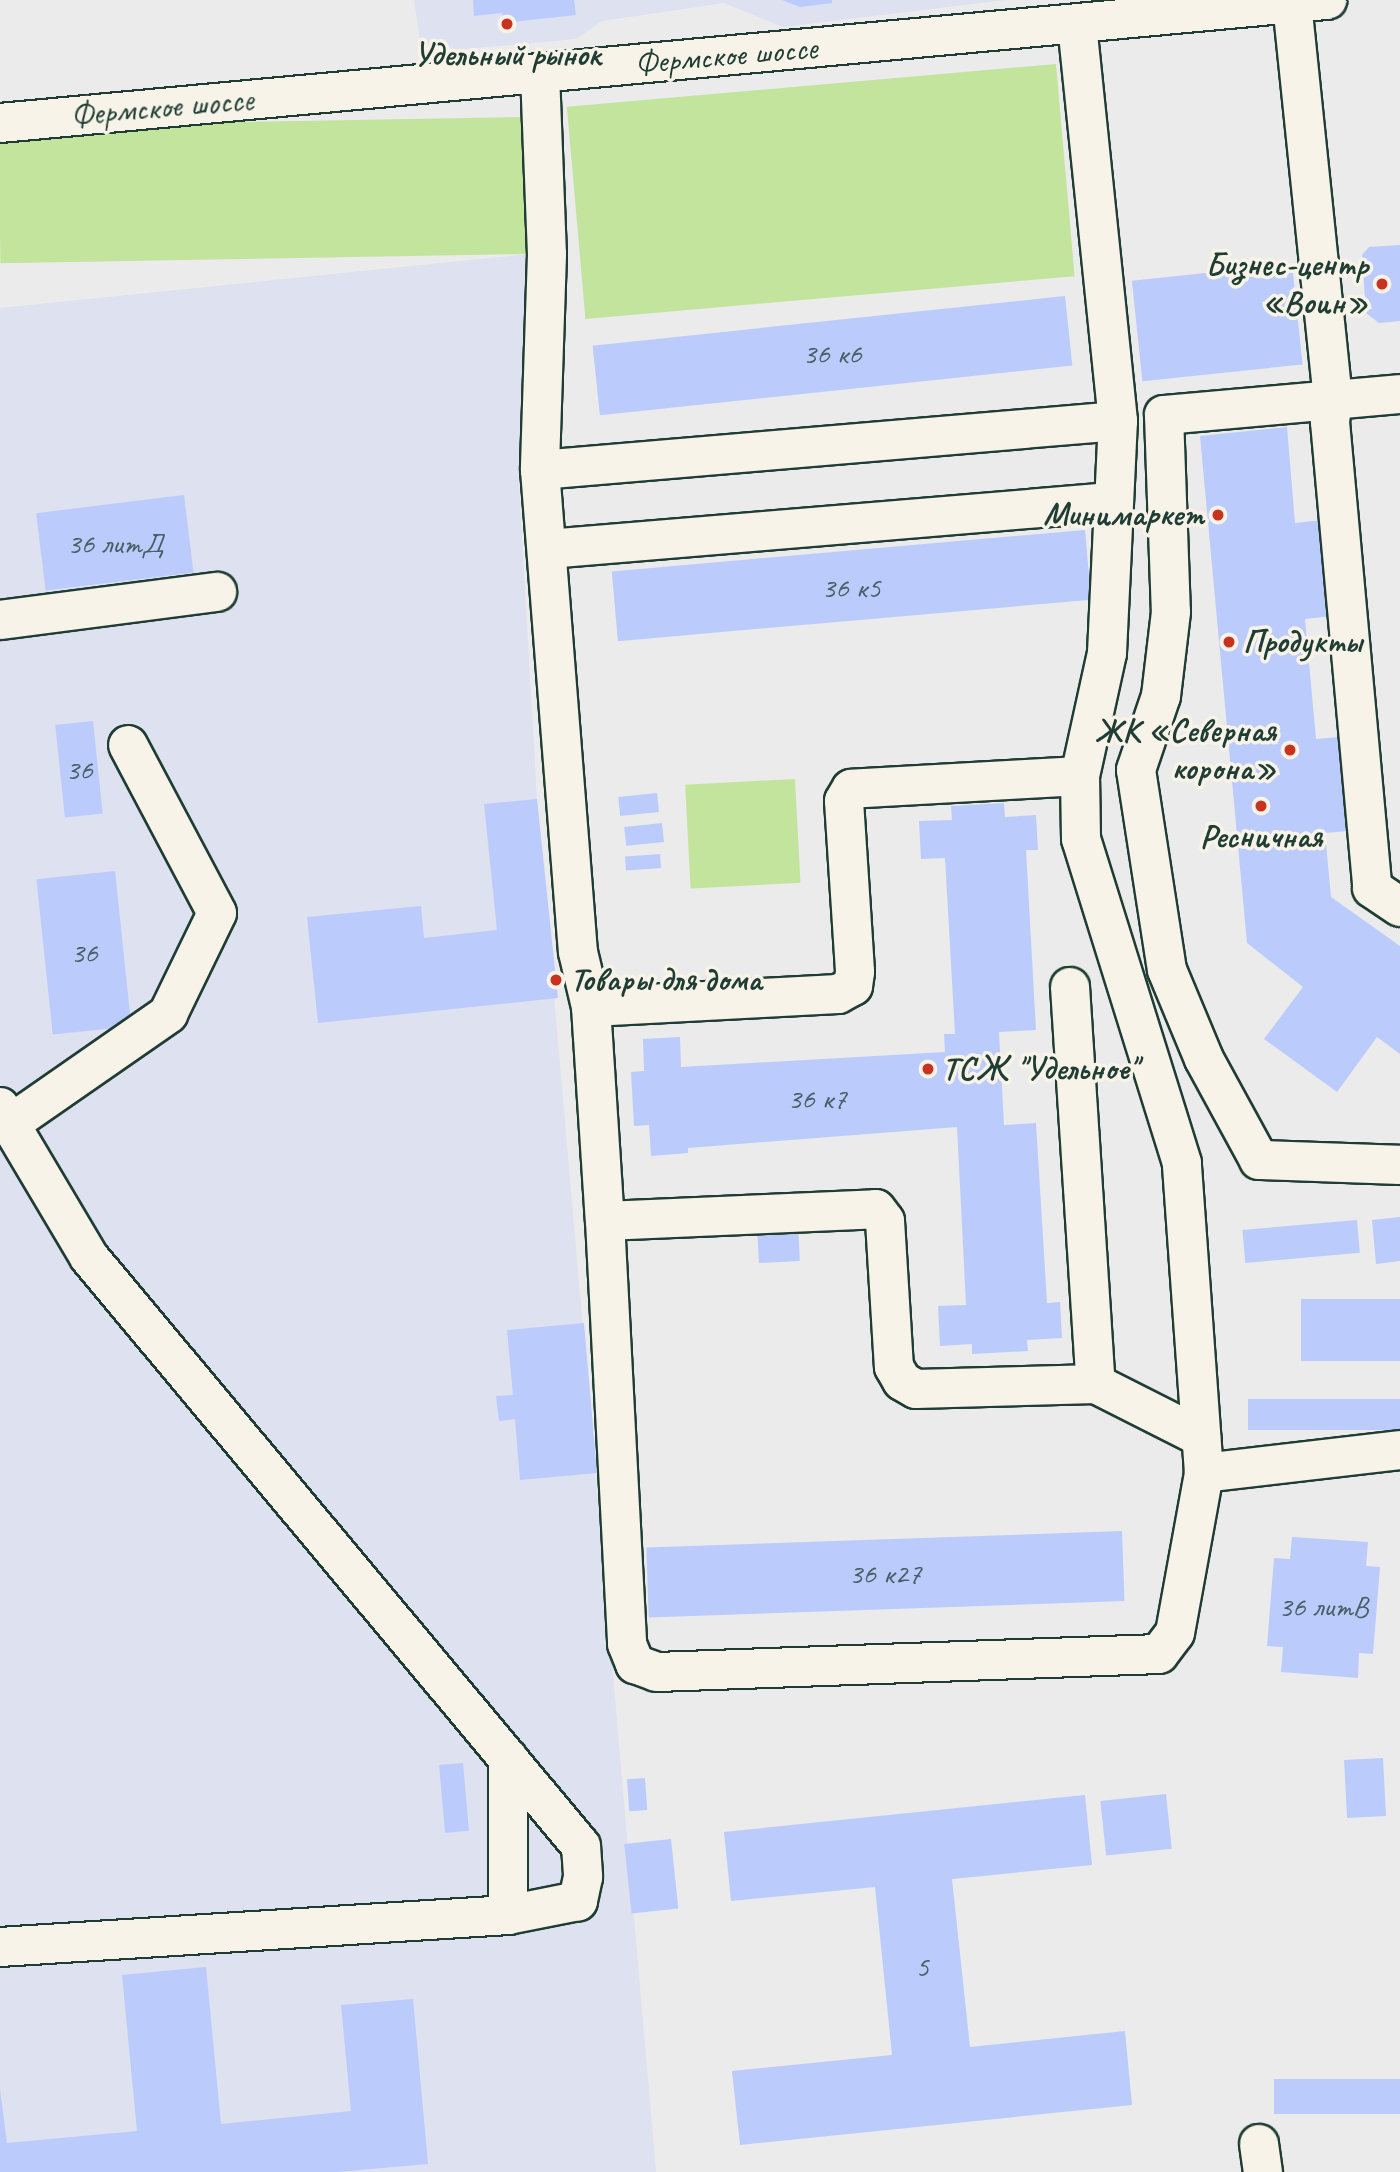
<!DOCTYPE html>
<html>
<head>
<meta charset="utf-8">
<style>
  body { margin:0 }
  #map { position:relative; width:1400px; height:2172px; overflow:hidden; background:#ebebec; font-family:Caveat,sans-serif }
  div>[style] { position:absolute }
  .built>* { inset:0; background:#dde1f0 }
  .green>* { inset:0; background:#c2e49d; transform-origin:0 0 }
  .building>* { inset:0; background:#bbcbfb; transform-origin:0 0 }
  .roads { filter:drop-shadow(2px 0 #1f3d34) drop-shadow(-2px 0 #1f3d34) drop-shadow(0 2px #1f3d34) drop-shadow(0 -2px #1f3d34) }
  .minor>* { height:38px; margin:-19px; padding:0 19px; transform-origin:19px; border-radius:19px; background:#f7f3e8 }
  .dots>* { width:19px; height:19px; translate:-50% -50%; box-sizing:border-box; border:4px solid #f7f3e8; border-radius:50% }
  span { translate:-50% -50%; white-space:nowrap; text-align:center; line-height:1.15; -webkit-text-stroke:7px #f7f3e8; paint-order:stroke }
  .number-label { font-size:30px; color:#466066 }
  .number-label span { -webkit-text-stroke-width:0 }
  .poi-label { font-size:33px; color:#1f3d34; font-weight:700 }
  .right { translate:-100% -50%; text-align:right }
  .left { translate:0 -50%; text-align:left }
  .street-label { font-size:33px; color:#1f3d34 }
</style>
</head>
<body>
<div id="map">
  <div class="built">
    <div style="clip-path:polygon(414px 0,1005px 0,783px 27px,724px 3px,602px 21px,576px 39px,422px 53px)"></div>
    <div style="clip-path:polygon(530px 254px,518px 468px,537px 799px,656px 2172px,0 2172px,0 308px)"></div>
  </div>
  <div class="green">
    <div style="left:1056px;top:64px;width:213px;height:491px;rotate:85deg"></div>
    <div style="left:528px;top:117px;width:137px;height:530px;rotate:89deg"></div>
    <div style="left:795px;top:779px;width:104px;height:110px;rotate:87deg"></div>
  </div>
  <div class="building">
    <div style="clip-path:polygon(473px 0,574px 0,576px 15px,503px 23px,502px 13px,474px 16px)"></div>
    <div style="clip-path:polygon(782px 0,832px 0,832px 3px,800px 7px)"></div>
    <div style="clip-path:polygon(1400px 245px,1400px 321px,1379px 323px,1366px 313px,1362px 255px,1369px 247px)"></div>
    <div style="left:1292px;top:264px;width:101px;height:161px;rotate:84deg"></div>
    <div style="left:1065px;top:296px;width:70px;height:475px;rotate:84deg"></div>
    <div style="clip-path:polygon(1287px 427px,1295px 523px,1332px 519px,1341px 615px,1305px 619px,1316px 739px,1351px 736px,1359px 830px,1325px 833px,1331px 897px,1400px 946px,1400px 1054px,1377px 1037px,1337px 1092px,1264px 1039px,1303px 987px,1247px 943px,1200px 436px)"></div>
    <div style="left:184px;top:495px;width:78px;height:149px;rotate:83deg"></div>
    <div style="left:1085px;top:530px;width:70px;height:475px;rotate:85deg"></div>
    <div style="left:93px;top:721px;width:93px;height:38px;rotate:84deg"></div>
    <div style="left:657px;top:793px;width:19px;height:39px;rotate:84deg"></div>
    <div style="clip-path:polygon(537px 799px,558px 998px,318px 1023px,307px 917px,421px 906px,424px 938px,497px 930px,484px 804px)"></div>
    <div style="clip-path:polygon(1004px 803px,1005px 817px,1036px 815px,1038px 850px,1026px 850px,1036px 1030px,999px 1032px,1004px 1125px,1036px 1123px,1047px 1303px,1060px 1302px,1062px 1338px,1027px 1340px,1028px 1351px,972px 1354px,972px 1344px,940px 1346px,938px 1306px,966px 1305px,957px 1127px,688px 1148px,688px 1153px,651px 1156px,649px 1125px,634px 1126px,631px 1072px,644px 1071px,643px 1039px,680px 1037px,681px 1067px,945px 1052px,944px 1034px,955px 1034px,945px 858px,921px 859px,919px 821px,952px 820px,951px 806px)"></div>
    <div style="left:662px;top:823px;width:19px;height:38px;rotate:84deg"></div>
    <div style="left:660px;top:854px;width:14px;height:35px;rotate:86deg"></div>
    <div style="left:115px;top:871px;width:156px;height:79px;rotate:84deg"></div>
    <div style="clip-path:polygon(1400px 1217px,1400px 1261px,1376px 1264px,1372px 1220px)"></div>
    <div style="left:1357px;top:1220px;width:33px;height:115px;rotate:85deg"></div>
    <div style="left:798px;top:1225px;width:36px;height:41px;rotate:87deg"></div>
    <div style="left:1400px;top:1299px;width:62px;height:99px;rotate:90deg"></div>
    <div style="clip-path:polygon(584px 1323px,597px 1473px,520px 1480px,515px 1419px,499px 1421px,496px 1396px,513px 1395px,507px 1330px)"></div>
    <div style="left:1400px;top:1399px;width:31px;height:152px;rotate:90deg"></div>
    <div style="left:1122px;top:1531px;width:70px;height:476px;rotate:88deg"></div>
    <div style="clip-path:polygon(1292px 1537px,1368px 1542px,1366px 1566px,1380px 1567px,1373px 1654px,1359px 1653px,1358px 1678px,1281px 1672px,1283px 1647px,1267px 1646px,1274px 1558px,1290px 1559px)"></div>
    <div style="left:1383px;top:1758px;width:58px;height:39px;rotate:87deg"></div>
    <div style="left:463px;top:1763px;width:68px;height:24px;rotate:85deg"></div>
    <div style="left:645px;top:1778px;width:32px;height:18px;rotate:86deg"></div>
    <div style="left:1166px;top:1794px;width:55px;height:66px;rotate:84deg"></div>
    <div style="clip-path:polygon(1085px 1795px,1092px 1865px,952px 1879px,970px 2047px,1125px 2031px,1132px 2105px,740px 2145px,732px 2071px,892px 2055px,875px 1887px,731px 1901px,724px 1832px)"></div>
    <div style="left:671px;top:1839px;width:70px;height:47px;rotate:84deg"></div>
    <div style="clip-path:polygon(206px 1967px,221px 2124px,351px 2111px,341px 2005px,413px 1999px,428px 2164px,337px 2172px,0 2172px,0 2089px,7px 2143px,137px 2131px,122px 1975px)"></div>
    <div style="left:1400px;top:2079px;width:35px;height:126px;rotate:90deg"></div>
  </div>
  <div class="roads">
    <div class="minor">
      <div style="left:1292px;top:3px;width:399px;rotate:84.1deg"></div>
      <div style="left:1333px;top:400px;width:22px;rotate:98deg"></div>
      <div style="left:1330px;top:422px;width:468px;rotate:84.8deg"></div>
      <div style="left:1372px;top:888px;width:34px;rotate:34deg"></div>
      <div style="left:540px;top:73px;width:181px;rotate:87.8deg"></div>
      <div style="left:547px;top:254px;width:216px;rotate:91.9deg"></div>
      <div style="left:540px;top:470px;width:483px;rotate:85.5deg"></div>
      <div style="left:578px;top:952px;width:57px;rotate:76.7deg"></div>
      <div style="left:0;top:123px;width:1333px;rotate:-5.3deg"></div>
      <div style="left:1400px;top:394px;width:237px;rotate:174.9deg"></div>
      <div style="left:1164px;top:415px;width:197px;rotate:88deg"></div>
      <div style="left:1171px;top:612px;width:85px;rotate:96.8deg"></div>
      <div style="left:1161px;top:696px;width:78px;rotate:108.7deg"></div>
      <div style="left:1136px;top:770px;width:202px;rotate:81.2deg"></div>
      <div style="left:1167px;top:970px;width:96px;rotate:67.4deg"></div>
      <div style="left:1204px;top:1059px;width:115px;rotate:61.4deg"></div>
      <div style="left:1259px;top:1160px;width:141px;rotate:2deg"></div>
      <div style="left:540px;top:470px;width:580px;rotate:-4.85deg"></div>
      <div style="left:548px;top:549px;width:565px;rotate:-4.77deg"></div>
      <div style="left:0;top:620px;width:219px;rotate:-7.4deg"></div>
      <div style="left:1080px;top:776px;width:229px;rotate:176.8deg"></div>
      <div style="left:851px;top:789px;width:14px;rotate:120deg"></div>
      <div style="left:844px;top:801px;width:171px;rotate:86.3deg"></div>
      <div style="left:855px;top:972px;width:14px;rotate:98deg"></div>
      <div style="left:853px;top:986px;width:17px;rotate:152deg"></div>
      <div style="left:838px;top:994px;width:247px;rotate:177deg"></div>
      <div style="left:591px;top:1007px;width:214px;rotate:86.3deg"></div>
      <div style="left:605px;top:1221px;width:271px;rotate:-2.5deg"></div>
      <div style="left:876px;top:1209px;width:15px;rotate:53deg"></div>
      <div style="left:885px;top:1221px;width:146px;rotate:86.5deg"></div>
      <div style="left:894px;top:1367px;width:16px;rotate:60deg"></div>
      <div style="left:902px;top:1381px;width:16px;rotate:30deg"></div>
      <div style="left:916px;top:1389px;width:180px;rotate:-1.6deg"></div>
      <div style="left:1096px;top:1384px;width:118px;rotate:26.8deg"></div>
      <div style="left:1070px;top:987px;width:398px;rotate:86.3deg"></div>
      <div style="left:0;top:1107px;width:174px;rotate:59.3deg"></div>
      <div style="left:89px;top:1257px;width:767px;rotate:50.13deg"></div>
      <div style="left:581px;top:1846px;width:31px;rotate:86deg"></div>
      <div style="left:583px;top:1877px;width:25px;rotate:102deg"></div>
      <div style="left:578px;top:1901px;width:71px;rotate:168.7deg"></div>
      <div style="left:508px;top:1915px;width:509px;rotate:176.4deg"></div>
      <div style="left:10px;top:1124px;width:193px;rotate:-34.8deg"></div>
      <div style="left:168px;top:1014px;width:112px;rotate:-64.1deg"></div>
      <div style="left:217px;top:913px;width:190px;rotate:-117.9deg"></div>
      <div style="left:605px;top:1221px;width:424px;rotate:87deg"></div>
      <div style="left:627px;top:1644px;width:22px;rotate:68deg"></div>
      <div style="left:635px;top:1664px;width:23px;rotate:20deg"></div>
      <div style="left:657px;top:1672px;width:502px;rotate:-2.05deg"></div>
      <div style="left:1159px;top:1654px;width:26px;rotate:-53deg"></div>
      <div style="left:1175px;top:1633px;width:163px;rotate:-79.7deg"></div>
      <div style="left:1204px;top:1473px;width:311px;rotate:-94.1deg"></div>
      <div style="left:1182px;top:1163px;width:339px;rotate:-107.3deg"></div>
      <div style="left:1081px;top:839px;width:63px;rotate:-90.9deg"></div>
      <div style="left:1080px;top:776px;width:126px;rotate:-77.6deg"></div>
      <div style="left:1107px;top:653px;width:232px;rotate:-87.3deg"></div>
      <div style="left:1118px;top:421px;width:400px;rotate:-95.9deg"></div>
      <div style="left:1204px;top:1473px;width:197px;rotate:-6.7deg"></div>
      <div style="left:508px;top:1758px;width:157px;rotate:90deg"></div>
      <div style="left:1259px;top:2144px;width:28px;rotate:82deg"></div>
    </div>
  </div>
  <div class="dots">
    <div style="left:507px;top:24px;background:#c8321e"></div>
    <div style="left:1382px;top:284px;background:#c8321e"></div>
    <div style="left:1218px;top:515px;background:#c8321e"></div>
    <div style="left:1229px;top:642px;background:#c8321e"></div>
    <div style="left:1290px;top:750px;background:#c8321e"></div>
    <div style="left:1261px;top:806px;background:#c8321e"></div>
    <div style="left:556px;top:980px;background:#c8321e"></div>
    <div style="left:928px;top:1069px;background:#c8321e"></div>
  </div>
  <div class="number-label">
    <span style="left:832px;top:353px">36 к6</span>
    <span style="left:115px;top:543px">36 литД</span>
    <span style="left:851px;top:587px">36 к5</span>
    <span style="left:79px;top:769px">36</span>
    <span style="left:84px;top:952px">36</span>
    <span style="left:817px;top:1098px">36 к7</span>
    <span style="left:885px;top:1573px">36 к27</span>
    <span style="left:1323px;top:1606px">36 литВ</span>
    <span style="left:922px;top:1966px">5</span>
  </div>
  <div class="poi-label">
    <span style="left:507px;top:55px">Удельный рынок</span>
    <span class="right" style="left:1368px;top:284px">Бизнес-центр<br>«Воин»</span>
    <span class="right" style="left:1204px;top:515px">Минимаркет</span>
    <span class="left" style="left:1243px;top:642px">Продукты</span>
    <span class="right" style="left:1276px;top:750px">ЖК «Северная<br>корона»</span>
    <span style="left:1261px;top:837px">Ресничная</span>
    <span class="left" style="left:570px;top:980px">Товары для дома</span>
    <span class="left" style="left:942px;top:1069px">ТСЖ "Удельное"</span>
  </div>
  <div class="street-label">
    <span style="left:726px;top:56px;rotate:-5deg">Фермское шоссе</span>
    <span style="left:162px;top:108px;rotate:-5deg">Фермское шоссе</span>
  </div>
</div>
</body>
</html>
